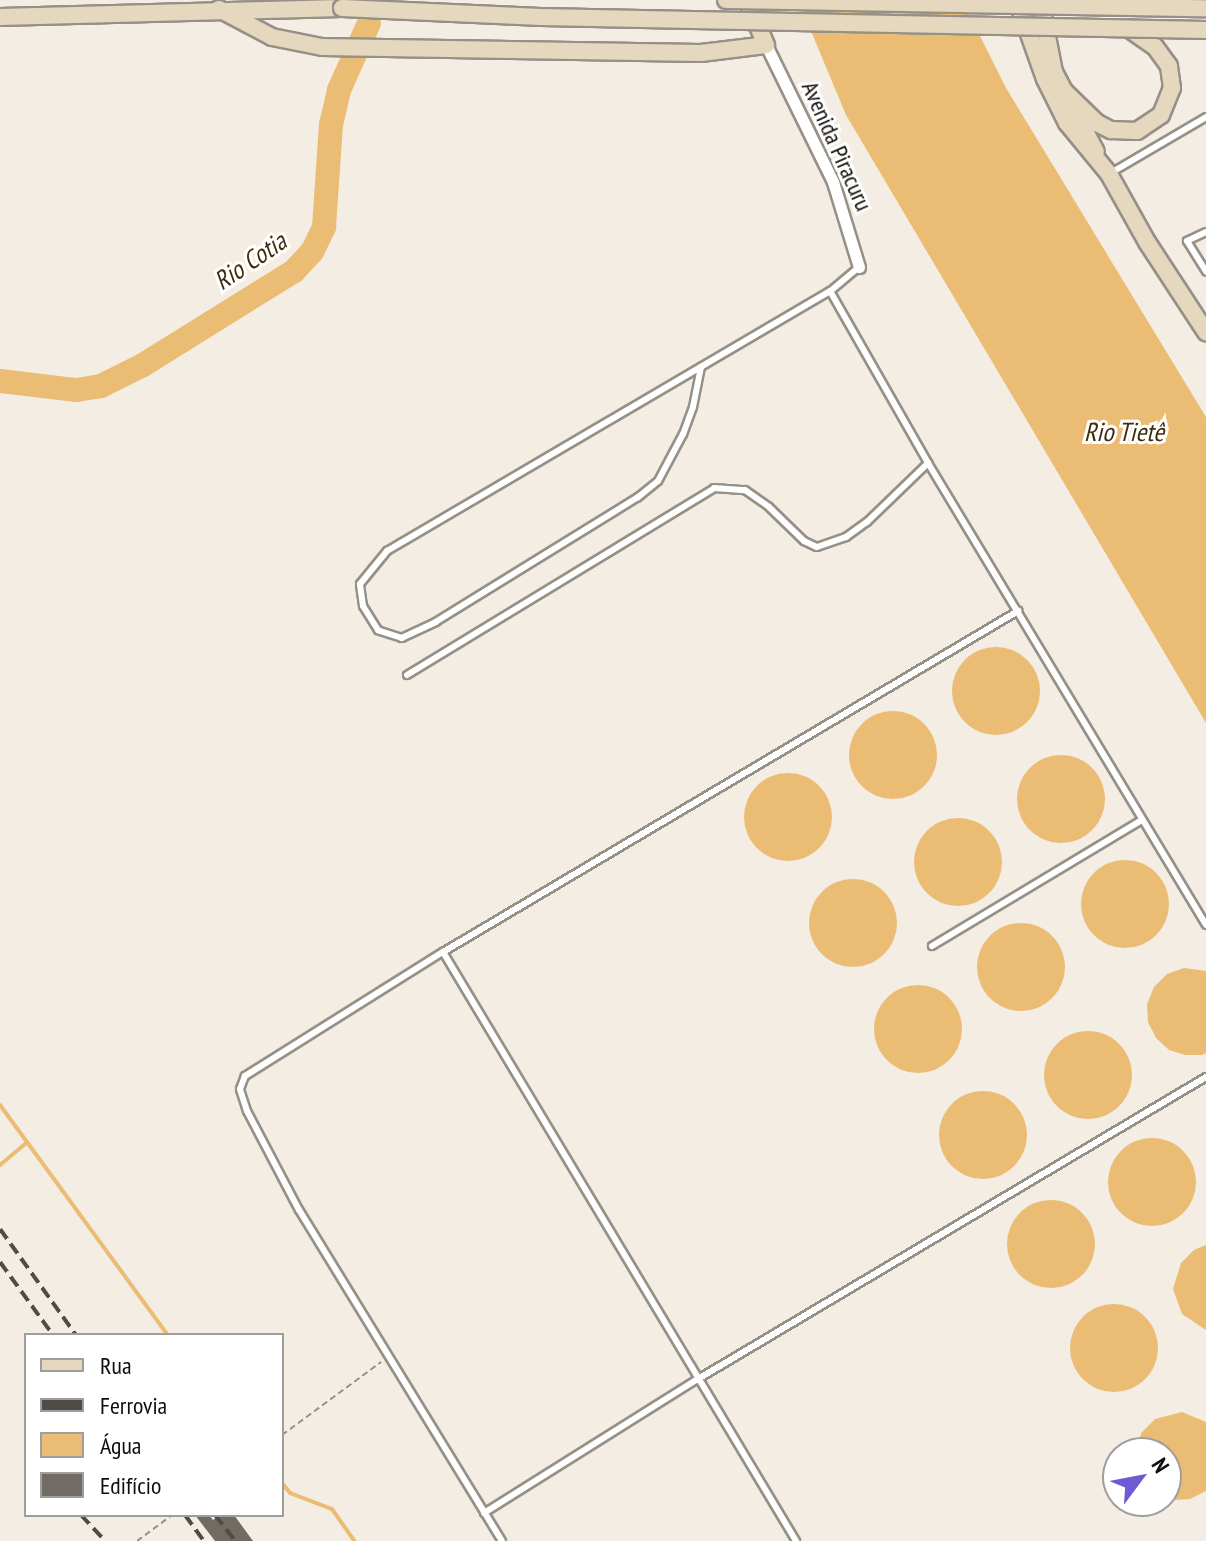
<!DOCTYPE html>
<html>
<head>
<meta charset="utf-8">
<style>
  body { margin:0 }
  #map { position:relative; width:1206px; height:1541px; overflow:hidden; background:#f4ede4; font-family:"PT Sans Narrow",sans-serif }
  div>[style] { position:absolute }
  .water>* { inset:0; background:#ebbc73 }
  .round { border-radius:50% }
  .stream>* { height:4px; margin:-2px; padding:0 2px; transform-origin:2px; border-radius:2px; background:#ebbc73 }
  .river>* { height:24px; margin:-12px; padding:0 12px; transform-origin:12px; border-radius:12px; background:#ebbc73 }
  .building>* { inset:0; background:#716b63 }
  .path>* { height:2px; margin-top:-1px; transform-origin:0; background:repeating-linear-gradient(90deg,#938f88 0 6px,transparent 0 10px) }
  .roads { filter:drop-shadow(2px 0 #969087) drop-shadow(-2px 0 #969087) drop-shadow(0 2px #969087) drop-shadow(0 -2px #969087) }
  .lane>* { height:6px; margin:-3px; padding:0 3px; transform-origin:3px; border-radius:3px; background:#fff }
  .street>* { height:11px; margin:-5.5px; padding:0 5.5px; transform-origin:5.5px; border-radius:5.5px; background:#fff }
  .secondary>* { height:16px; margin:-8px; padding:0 8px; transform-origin:8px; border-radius:8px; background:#e6d8bf }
  .rail>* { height:4px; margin-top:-2px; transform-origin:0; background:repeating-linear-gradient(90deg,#4f4c47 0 12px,transparent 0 18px) }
  .bridges { filter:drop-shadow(2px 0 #969087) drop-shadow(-2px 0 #969087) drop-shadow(0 2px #969087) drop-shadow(0 -2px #969087) }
  .secondary-bridge>* { height:16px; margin:-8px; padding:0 8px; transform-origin:8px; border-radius:8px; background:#e6d8bf }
  span { translate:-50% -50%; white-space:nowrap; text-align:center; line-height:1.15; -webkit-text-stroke:6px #fff; paint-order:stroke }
  .street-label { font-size:24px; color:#0f0d0a }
  .water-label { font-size:26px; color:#402c0c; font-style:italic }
  .legend { position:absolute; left:24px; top:1333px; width:260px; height:184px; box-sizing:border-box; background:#fff; border:2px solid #9f9e9d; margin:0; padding:10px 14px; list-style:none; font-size:24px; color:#0f0d0a }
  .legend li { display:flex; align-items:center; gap:16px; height:40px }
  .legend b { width:40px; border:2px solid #9f9e9d }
  .north { position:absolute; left:1102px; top:1437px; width:80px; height:80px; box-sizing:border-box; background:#fff; border:2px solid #9f9e9d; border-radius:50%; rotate:58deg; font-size:22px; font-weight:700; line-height:32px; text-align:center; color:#0f0d0a }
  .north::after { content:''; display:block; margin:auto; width:28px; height:36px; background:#6f5ad4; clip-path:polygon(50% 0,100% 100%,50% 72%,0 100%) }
</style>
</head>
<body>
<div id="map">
  <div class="water">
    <div style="clip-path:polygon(798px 0,962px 0,1006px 88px,1206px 417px,1206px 723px,846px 115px)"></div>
    <div class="round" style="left:952px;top:647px;width:88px;height:88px"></div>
    <div class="round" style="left:849px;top:711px;width:88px;height:88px"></div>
    <div class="round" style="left:1017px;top:755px;width:88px;height:88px"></div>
    <div class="round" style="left:744px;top:773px;width:88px;height:88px"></div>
    <div class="round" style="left:914px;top:818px;width:88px;height:88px"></div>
    <div class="round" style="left:1081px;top:860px;width:88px;height:88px"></div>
    <div class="round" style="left:809px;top:879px;width:88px;height:88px"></div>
    <div class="round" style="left:977px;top:923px;width:88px;height:88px"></div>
    <div style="clip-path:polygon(1184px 968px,1206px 971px,1206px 1053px,1202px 1055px,1185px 1055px,1169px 1050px,1156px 1038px,1148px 1022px,1147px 1004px,1154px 987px,1167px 974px)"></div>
    <div class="round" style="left:874px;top:985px;width:88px;height:88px"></div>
    <div class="round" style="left:1044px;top:1031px;width:88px;height:88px"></div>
    <div class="round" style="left:939px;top:1091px;width:88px;height:88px"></div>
    <div class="round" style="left:1108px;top:1138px;width:88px;height:88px"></div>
    <div class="round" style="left:1007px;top:1200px;width:88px;height:88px"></div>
    <div style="clip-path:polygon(1206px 1245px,1206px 1330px,1182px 1314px,1173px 1289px,1181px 1263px,1194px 1250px)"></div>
    <div class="round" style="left:1070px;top:1304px;width:88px;height:88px"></div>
    <div style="clip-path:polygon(1182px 1412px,1206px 1422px,1206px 1491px,1190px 1499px,1173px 1500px,1166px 1499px,1166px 1453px,1135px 1453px,1135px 1449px,1142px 1432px,1155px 1419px)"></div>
  </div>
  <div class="stream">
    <div style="left:0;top:1105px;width:285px;rotate:53.9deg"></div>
    <div style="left:0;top:1165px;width:35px;rotate:-40deg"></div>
    <div style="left:282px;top:1483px;width:13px;rotate:51deg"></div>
    <div style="left:290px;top:1493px;width:45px;rotate:20.9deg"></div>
    <div style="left:332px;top:1509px;width:39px;rotate:55deg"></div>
  </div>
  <div class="river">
    <div style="left:0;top:381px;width:77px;rotate:6.8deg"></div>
    <div style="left:76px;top:390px;width:25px;rotate:-9deg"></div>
    <div style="left:101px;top:386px;width:47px;rotate:-26.6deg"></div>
    <div style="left:143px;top:365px;width:178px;rotate:-31.9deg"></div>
    <div style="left:294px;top:271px;width:26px;rotate:-47deg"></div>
    <div style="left:312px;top:252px;width:28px;rotate:-64deg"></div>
    <div style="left:324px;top:227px;width:102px;rotate:-86.1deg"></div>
    <div style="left:331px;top:125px;width:36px;rotate:-77deg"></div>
    <div style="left:339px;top:90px;width:73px;rotate:-65.9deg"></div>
  </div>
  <div class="building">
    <div style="clip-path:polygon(195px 1515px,209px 1515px,213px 1520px,220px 1515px,234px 1515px,253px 1541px,215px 1541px)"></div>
  </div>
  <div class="path">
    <div style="left:282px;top:1435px;width:123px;rotate:-36.4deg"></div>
    <div style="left:137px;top:1541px;width:44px;rotate:-36.6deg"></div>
  </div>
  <div class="roads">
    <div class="lane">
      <div style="left:1109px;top:174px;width:113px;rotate:-30.4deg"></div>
      <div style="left:1206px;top:232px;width:21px;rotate:155deg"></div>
      <div style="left:1187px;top:241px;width:36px;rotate:58deg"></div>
      <div style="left:859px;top:267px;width:38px;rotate:140deg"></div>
      <div style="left:830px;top:291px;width:198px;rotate:60.3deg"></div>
      <div style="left:928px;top:463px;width:539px;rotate:58.96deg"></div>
      <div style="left:701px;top:367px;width:41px;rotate:101.3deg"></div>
      <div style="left:693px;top:407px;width:29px;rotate:110deg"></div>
      <div style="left:683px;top:434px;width:53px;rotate:118deg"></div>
      <div style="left:658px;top:481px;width:26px;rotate:141deg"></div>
      <div style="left:638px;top:497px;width:238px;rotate:148.3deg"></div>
      <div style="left:436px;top:622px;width:38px;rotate:155deg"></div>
      <div style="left:402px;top:638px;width:25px;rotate:-162deg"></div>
      <div style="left:378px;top:630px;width:28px;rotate:-122deg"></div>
      <div style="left:363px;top:606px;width:22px;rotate:-98deg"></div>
      <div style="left:360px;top:584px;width:43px;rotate:-50.7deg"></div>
      <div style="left:387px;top:551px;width:514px;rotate:-30.41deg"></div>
      <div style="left:407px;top:675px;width:359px;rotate:-31.3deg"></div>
      <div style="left:714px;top:488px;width:31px;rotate:4deg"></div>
      <div style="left:745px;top:490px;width:29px;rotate:35deg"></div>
      <div style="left:769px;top:507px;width:49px;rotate:44.2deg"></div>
      <div style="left:804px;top:541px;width:14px;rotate:25deg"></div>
      <div style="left:817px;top:547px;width:31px;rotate:-19deg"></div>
      <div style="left:846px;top:537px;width:26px;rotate:-36deg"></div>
      <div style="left:867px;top:522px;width:85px;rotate:-44deg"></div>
      <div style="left:932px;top:946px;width:245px;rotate:-31deg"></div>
      <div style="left:443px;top:952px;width:687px;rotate:59.06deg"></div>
      <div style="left:484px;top:1513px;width:252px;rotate:-32.1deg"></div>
      <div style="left:698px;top:1379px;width:591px;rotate:-30.73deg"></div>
      <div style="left:502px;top:1541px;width:388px;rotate:-121.5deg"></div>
      <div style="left:299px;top:1210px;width:112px;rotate:-117.7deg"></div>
      <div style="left:247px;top:1111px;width:23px;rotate:-108deg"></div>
      <div style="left:240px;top:1089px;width:14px;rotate:-69deg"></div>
      <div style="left:245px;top:1076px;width:234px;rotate:-32.1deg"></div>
      <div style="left:443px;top:952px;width:669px;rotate:-30.67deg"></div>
    </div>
    <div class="street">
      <div style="left:766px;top:45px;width:153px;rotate:63.9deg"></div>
      <div style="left:833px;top:182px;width:89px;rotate:73deg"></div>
    </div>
    <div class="secondary">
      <div style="left:1017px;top:0;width:84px;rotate:70.5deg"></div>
      <div style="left:1045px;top:79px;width:49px;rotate:63.4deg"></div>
      <div style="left:1067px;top:123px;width:66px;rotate:50.5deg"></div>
      <div style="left:1109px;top:174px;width:78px;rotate:60.8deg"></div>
      <div style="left:1147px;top:242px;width:108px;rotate:56.8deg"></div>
      <div style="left:1040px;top:0;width:73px;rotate:79deg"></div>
      <div style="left:1054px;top:72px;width:90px;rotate:62.3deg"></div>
      <div style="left:219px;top:9px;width:60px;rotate:27.8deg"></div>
      <div style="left:272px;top:37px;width:51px;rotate:11.3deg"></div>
      <div style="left:322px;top:47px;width:379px;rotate:0.9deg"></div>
      <div style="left:701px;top:53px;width:65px;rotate:-7deg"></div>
      <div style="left:766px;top:45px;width:49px;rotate:-112.9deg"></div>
      <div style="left:0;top:17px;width:342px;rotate:-1.5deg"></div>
      <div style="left:1063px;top:90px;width:47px;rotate:44.1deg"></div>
      <div style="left:1097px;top:123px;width:16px;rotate:27deg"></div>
      <div style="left:1111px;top:130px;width:26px;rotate:2deg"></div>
      <div style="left:1137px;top:131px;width:29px;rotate:-34deg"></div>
      <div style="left:1161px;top:115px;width:29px;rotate:-68deg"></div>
      <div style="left:1172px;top:88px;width:22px;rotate:-98deg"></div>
      <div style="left:1169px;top:66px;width:24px;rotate:-126deg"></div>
      <div style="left:1155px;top:47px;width:33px;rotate:-145deg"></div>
    </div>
  </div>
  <div class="rail">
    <div style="left:0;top:1229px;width:130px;rotate:54.4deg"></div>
    <div style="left:0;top:1262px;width:90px;rotate:54deg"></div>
    <div style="left:81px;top:1515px;width:35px;rotate:47deg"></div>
    <div style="left:185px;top:1515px;width:32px;rotate:54deg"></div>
    <div style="left:215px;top:1515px;width:33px;rotate:52deg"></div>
  </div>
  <div class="bridges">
    <div class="secondary-bridge">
      <div style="left:726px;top:0;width:480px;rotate:1deg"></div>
      <div style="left:342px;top:8px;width:199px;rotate:2.6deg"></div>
      <div style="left:541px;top:17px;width:665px;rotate:1.12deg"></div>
    </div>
  </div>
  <div class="street-label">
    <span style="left:837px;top:146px;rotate:66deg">Avenida Piracuru</span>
  </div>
  <div class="water-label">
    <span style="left:250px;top:261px;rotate:-34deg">Rio Cotia</span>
    <span style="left:1124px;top:432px">Rio Tietê</span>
  </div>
  <ul class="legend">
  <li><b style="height:10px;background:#e6d8bf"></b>Rua</li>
  <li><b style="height:10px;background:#4f4c47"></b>Ferrovia</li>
  <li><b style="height:22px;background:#ebbc73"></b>Água</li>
  <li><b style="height:22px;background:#716b63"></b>Edifício</li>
  </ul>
  <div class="north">N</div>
</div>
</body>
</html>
